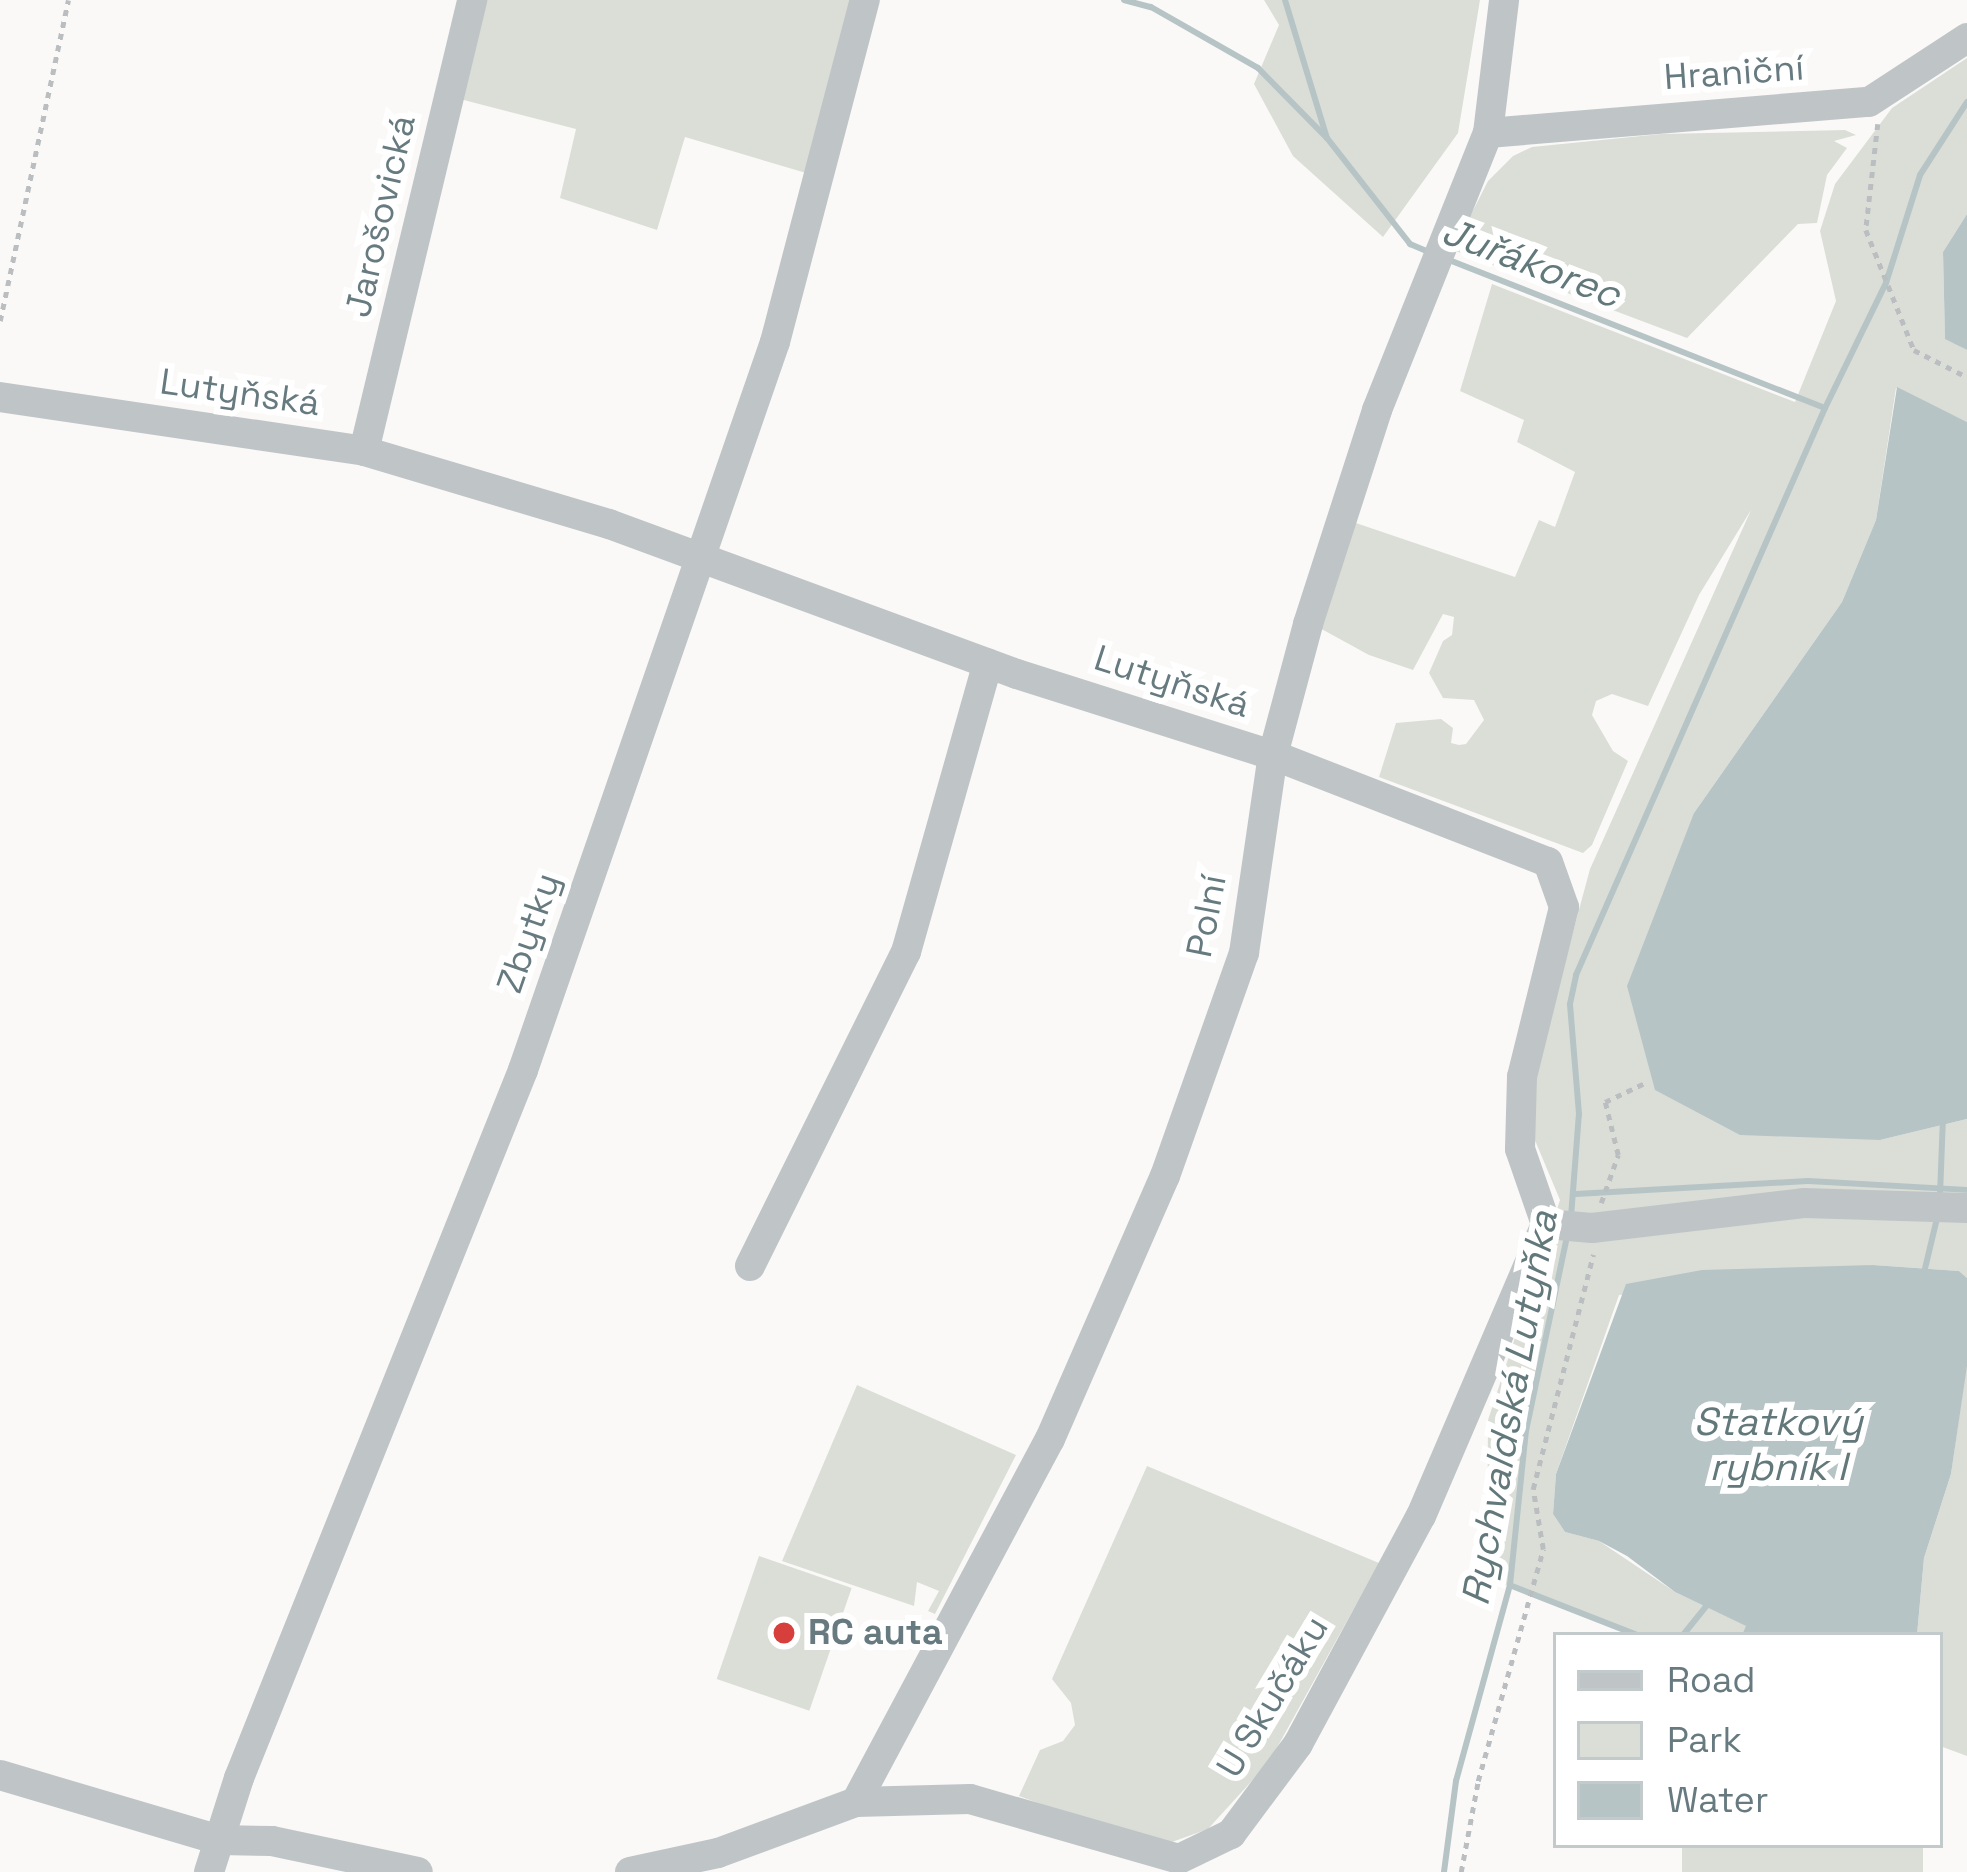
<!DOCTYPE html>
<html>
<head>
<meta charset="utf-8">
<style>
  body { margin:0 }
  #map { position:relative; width:1967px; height:1872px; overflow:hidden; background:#faf9f8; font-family:"Space Grotesk",sans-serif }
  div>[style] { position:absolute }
  .green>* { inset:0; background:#dbded7; transform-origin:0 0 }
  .water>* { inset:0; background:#b6c4c6 }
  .stream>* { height:6px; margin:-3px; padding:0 3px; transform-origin:3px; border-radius:3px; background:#b6c4c6 }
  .path>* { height:4.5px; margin-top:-2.25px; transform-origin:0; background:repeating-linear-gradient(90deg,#babec0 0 6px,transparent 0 12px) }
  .minor>* { height:30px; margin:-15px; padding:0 15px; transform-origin:15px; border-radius:15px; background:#bfc5c7 }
  .dots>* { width:33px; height:33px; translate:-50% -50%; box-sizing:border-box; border:6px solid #fff; border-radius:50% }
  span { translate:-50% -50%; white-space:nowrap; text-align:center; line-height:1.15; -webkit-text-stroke:12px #fff; paint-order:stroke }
  .street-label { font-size:36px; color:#667a80 }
  .poi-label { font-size:36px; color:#667a80; font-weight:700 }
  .left { translate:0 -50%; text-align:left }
  .water-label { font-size:39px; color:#62787a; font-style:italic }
  .legend { position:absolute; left:1553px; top:1632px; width:390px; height:216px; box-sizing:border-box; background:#fff; border:3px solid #c2cacc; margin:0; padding:15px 21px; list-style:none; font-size:36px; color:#667a80 }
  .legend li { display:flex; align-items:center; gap:24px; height:60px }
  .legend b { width:60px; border:3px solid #c2cacc }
</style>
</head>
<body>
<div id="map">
  <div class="green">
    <div style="clip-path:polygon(479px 0,854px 0,806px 173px,685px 137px,657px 230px,560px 198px,576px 129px,456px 98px)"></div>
    <div style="clip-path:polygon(1264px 0,1480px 0,1458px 133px,1383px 237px,1293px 156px,1254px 84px,1279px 25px)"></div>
    <div style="clip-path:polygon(1967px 58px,1967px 214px,1943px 252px,1945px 338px,1967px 350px,1967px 422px,1896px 388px,1876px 520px,1842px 602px,1694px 813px,1880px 1140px,1967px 1119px,1967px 1278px,1959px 1271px,1873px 1265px,1619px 1295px,1556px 1474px,1553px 1514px,1565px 1532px,1599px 1541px,1675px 1592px,1747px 1626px,1742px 1635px,1636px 1635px,1487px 1578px,1488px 1420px,1560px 1200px,1534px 1138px,1536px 1069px,1590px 869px,1751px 510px,1699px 595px,1648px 706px,1612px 694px,1596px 701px,1592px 715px,1613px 751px,1628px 761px,1592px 845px,1583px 853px,1379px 777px,1396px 723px,1441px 719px,1453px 728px,1451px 743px,1459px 745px,1466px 744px,1484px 720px,1474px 700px,1443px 698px,1429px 673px,1443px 641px,1452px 635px,1454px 617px,1443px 614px,1413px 670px,1369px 655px,1316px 626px,1350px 521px,1515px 577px,1539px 520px,1555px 527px,1575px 472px,1517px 442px,1524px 420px,1460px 391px,1492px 284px,1795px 402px,1836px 301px,1820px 231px,1835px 184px,1892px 108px)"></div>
    <div style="clip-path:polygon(1845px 130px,1856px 135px,1834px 141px,1847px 148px,1827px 175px,1817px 223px,1798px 224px,1687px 338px,1453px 250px,1488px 181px,1513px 156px,1532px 147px,1661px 134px)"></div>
    <div style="clip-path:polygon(1967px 1361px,1967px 1756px,1940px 1746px,1940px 1635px,1917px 1635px,1924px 1558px,1951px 1474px)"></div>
    <div style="clip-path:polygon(857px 1385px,1016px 1455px,935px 1614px,928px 1611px,939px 1591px,917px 1582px,914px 1606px,782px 1561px)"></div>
    <div style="clip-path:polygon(1147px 1466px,1379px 1563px,1269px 1762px,1208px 1829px,1172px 1842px,1140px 1841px,1019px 1796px,1040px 1750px,1063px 1741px,1075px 1725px,1071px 1703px,1052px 1679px)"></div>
    <div style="left:759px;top:1556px;width:98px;height:130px;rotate:19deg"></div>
    <div style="left:1682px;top:1845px;width:241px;height:30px"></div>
  </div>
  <div class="water">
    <div style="clip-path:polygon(1967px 214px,1967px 350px,1945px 339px,1943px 252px)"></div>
    <div style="clip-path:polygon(1897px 387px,1967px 422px,1967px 1119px,1880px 1140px,1740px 1135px,1655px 1090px,1627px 986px,1694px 813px,1842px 602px,1876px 520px)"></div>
    <div style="clip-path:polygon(1873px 1265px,1959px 1271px,1967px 1278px,1967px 1366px,1951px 1474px,1924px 1558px,1917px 1635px,1742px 1635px,1746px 1626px,1675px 1592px,1627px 1556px,1599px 1541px,1565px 1532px,1553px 1514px,1556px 1474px,1626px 1284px,1702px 1270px)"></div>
  </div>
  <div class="stream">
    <div style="left:1124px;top:0;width:28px;rotate:15deg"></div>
    <div style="left:1151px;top:7px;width:123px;rotate:29.7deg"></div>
    <div style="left:1258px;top:68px;width:98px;rotate:45.4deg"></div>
    <div style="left:1285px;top:0;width:144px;rotate:73.1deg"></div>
    <div style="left:1327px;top:138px;width:135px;rotate:51.9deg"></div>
    <div style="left:1410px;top:244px;width:23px;rotate:23deg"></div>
    <div style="left:1449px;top:260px;width:404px;rotate:21.5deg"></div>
    <div style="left:1576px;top:1194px;width:232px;rotate:-3.2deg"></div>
    <div style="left:1808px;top:1181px;width:159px;rotate:3.2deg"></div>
    <div style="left:1940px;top:1195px;width:77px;rotate:-87.8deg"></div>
    <div style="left:1571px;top:1217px;width:103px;rotate:-85.6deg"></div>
    <div style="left:1579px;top:1114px;width:110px;rotate:-94.7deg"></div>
    <div style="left:1570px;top:1004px;width:30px;rotate:-78deg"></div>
    <div style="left:1576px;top:975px;width:619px;rotate:-66.29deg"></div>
    <div style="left:1825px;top:408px;width:139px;rotate:-64deg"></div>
    <div style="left:1886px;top:283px;width:113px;rotate:-72.5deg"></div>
    <div style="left:1920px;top:175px;width:87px;rotate:-57.2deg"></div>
    <div style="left:1923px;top:1277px;width:65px;rotate:-76.6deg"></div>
    <div style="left:1512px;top:1586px;width:134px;rotate:21.4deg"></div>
    <div style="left:1683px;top:1635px;width:46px;rotate:-51.1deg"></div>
    <div style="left:1444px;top:1872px;width:92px;rotate:-82.5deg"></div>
    <div style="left:1456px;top:1781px;width:203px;rotate:-74.6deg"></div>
    <div style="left:1510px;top:1585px;width:155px;rotate:-84.1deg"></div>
    <div style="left:1526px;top:1431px;width:199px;rotate:-78.1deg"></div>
  </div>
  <div class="path">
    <div style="left:1878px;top:124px;width:107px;rotate:96.5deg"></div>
    <div style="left:1866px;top:230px;width:129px;rotate:68.2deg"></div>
    <div style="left:1914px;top:350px;width:59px;rotate:27deg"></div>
    <div style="left:0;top:321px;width:328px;rotate:-78deg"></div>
    <div style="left:1601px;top:1203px;width:51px;rotate:-70.5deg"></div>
    <div style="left:1618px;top:1155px;width:55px;rotate:-103.8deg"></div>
    <div style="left:1605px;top:1102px;width:44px;rotate:-25.4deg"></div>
    <div style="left:1461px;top:1872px;width:93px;rotate:-79.4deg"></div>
    <div style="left:1478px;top:1781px;width:241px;rotate:-74.3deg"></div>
    <div style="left:1543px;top:1549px;width:61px;rotate:-99.5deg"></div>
    <div style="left:1533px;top:1489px;width:242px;rotate:-75.6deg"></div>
  </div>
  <div class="minor">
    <div style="left:1488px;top:133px;width:382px;rotate:-4.7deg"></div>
    <div style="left:1869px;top:102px;width:117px;rotate:-33.1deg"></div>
    <div style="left:0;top:397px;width:368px;rotate:8.4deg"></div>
    <div style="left:364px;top:451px;width:256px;rotate:16.6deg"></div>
    <div style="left:609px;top:524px;width:435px;rotate:20.2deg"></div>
    <div style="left:1017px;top:674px;width:269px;rotate:17.6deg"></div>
    <div style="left:1273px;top:755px;width:295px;rotate:21.3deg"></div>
    <div style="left:1548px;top:862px;width:48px;rotate:70.4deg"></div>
    <div style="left:1564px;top:907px;width:175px;rotate:103.9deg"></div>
    <div style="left:1522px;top:1077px;width:72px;rotate:91.6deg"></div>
    <div style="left:1520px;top:1149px;width:79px;rotate:70.9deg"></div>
    <div style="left:364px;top:451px;width:464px;rotate:-76.5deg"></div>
    <div style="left:1546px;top:1224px;width:46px;rotate:5deg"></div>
    <div style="left:1592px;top:1228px;width:213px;rotate:-6.7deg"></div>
    <div style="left:1804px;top:1203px;width:163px;rotate:1.8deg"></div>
    <div style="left:750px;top:1266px;width:351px;rotate:-63.6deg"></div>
    <div style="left:906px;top:952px;width:300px;rotate:-74.2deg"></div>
    <div style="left:0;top:1775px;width:228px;rotate:16.5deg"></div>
    <div style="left:219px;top:1840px;width:53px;rotate:1.1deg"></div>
    <div style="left:272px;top:1841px;width:149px;rotate:12deg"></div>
    <div style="left:856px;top:1802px;width:412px;rotate:-61.9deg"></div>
    <div style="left:1050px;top:1439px;width:287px;rotate:-66.4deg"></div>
    <div style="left:1165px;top:1176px;width:237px;rotate:-70.5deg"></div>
    <div style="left:1244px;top:953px;width:200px;rotate:-81.7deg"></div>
    <div style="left:1273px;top:755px;width:136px;rotate:-75deg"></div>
    <div style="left:1308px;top:624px;width:225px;rotate:-72.1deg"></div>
    <div style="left:1377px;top:410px;width:298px;rotate:-68.2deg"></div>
    <div style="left:1488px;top:133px;width:134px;rotate:-83.1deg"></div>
    <div style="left:209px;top:1872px;width:99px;rotate:-72.3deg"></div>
    <div style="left:239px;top:1778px;width:763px;rotate:-68.14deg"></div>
    <div style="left:523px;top:1070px;width:770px;rotate:-70.91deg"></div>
    <div style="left:775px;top:342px;width:354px;rotate:-75.3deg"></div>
    <div style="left:630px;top:1872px;width:90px;rotate:-12.2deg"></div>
    <div style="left:718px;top:1853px;width:147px;rotate:-20.3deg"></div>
    <div style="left:856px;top:1802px;width:114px;rotate:-1.5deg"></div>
    <div style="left:970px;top:1799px;width:217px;rotate:16deg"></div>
    <div style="left:1179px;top:1859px;width:58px;rotate:-25.7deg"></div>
    <div style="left:1231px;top:1834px;width:112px;rotate:-53.3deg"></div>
    <div style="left:1298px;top:1744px;width:259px;rotate:-61.7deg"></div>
    <div style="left:1421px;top:1516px;width:318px;rotate:-66.8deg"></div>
  </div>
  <div class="dots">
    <div style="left:784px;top:1633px;background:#d63f3c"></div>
  </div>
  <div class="street-label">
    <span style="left:1734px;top:73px;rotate:-4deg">Hraniční</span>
    <span style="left:381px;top:216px;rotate:-77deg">Jarošovická</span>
    <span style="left:240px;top:393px;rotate:8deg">Lutyňská</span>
    <span style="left:1172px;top:682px;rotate:18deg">Lutyňská</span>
    <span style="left:1207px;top:916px;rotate:-79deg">Polní</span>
    <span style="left:529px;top:933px;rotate:-71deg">Zbytky</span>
    <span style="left:1273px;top:1697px;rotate:-59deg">U Skučáku</span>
  </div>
  <div class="poi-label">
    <span class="left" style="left:808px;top:1633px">RC auta</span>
  </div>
  <div class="water-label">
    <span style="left:1531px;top:263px;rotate:21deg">Juřákorec</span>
    <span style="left:1510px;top:1408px;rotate:-80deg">Rychvaldská Lutyňka</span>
    <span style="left:1778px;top:1445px">Statkový<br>rybník I</span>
  </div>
  <ul class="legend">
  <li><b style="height:15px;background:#bfc5c7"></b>Road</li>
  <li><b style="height:33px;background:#dbded7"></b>Park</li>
  <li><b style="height:33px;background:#b6c4c6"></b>Water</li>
  </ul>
</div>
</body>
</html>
